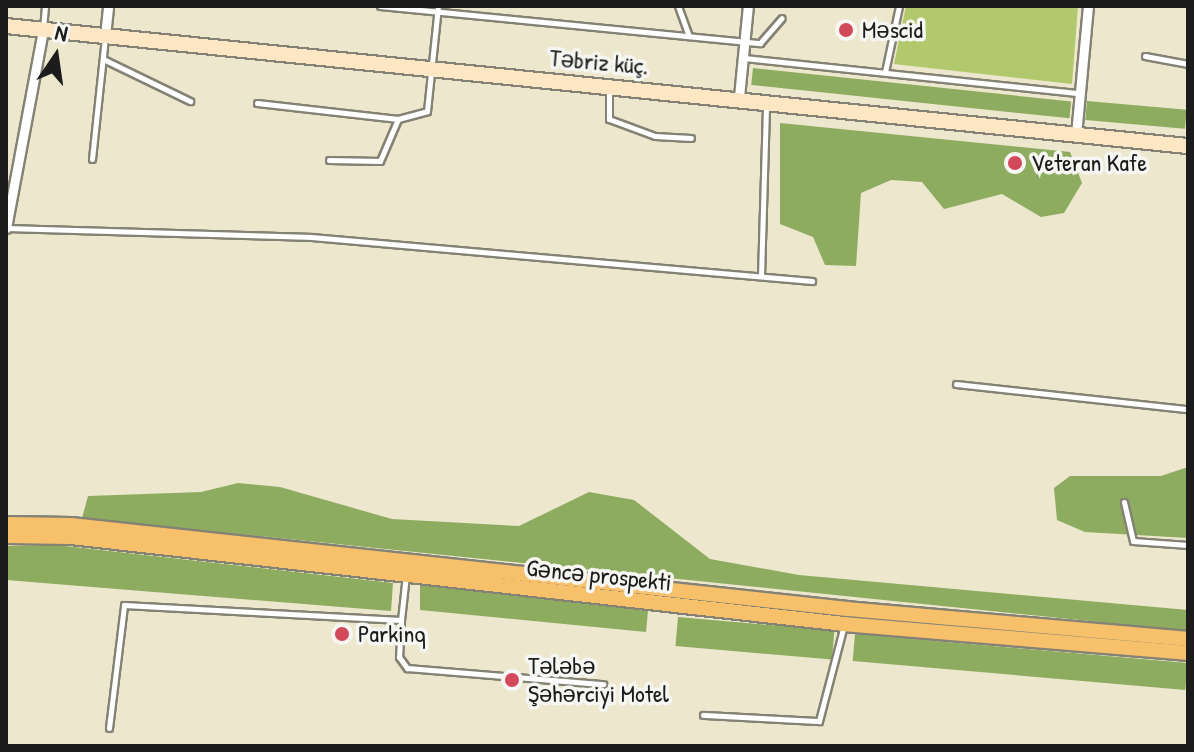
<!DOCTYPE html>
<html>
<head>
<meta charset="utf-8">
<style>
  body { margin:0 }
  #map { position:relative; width:1194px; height:752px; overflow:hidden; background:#ede7cd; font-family:"Patrick Hand",sans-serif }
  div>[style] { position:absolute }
  .green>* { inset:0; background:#b2c86c }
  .forest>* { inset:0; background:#8dac60; transform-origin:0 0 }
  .roads { filter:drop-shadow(2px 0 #848274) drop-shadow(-2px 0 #848274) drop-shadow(0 2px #848274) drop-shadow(0 -2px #848274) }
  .service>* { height:5px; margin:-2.5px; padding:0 2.5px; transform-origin:2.5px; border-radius:2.5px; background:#fff }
  .minor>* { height:9px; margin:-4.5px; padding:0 4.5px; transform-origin:4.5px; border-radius:4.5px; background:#fff }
  .secondary>* { height:14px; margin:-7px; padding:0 7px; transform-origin:7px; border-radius:7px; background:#fce6c4 }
  .primary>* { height:14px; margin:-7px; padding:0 7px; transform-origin:7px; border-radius:7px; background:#f7c06b }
  .dots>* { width:22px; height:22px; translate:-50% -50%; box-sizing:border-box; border:4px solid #f6f6f2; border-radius:50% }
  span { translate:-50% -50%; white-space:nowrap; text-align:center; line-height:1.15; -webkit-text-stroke:7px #f6f6f2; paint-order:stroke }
  .poi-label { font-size:24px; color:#1c1c1c }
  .left { translate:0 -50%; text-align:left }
  .street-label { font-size:24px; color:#1c1c1c }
  .frame { position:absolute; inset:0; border:8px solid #1c1c1c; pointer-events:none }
  .north { position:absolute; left:16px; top:16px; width:80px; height:80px; -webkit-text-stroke:6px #f6f6f2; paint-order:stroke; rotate:13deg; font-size:22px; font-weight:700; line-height:32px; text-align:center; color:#1c1c1c }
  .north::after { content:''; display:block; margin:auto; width:28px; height:36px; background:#1c1c1c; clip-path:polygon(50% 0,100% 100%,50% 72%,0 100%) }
</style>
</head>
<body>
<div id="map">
  <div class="green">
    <div style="clip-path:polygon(906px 6px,1078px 6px,1072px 84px,894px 64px)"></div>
  </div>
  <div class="forest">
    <div style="left:753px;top:68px;width:320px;height:17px;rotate:6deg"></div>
    <div style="left:1087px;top:101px;width:100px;height:19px;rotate:5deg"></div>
    <div style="clip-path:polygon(780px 123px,1070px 152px,1082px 183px,1064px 213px,1041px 217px,1002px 194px,944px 209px,922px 182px,891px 180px,861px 193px,856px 266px,825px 265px,813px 237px,780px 224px)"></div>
    <div style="clip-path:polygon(1188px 467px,1188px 538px,1085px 532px,1057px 520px,1054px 488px,1070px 476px,1161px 476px)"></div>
    <div style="clip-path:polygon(238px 483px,280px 487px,392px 519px,519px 526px,589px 492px,634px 500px,710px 559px,799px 575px,1188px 610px,1188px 631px,82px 518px,88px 496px,201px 492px)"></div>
    <div style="clip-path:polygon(6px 546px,65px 546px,393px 583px,391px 611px,6px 580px)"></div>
    <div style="clip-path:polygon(420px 585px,648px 611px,646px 632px,420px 610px)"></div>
    <div style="left:678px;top:617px;width:157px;height:29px;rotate:5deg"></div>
    <div style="left:855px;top:634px;width:334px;height:27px;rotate:5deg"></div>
  </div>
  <div class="roads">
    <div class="service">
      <div style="left:380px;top:6px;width:382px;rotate:5.6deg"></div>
      <div style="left:760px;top:43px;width:33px;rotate:-49deg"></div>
      <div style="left:678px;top:6px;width:32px;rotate:70deg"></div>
      <div style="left:43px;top:29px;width:23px;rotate:-85deg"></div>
      <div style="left:1145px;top:56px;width:44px;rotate:10.5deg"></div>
      <div style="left:744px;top:58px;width:337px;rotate:6deg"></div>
      <div style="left:103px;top:59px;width:97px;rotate:25.8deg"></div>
      <div style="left:885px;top:72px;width:67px;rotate:-78deg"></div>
      <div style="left:609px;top:90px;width:29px;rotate:90deg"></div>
      <div style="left:609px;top:119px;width:49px;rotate:20.3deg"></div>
      <div style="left:655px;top:136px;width:36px;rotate:3deg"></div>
      <div style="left:257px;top:103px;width:142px;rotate:6.5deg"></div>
      <div style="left:92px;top:159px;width:123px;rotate:-83.9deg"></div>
      <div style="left:329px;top:160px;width:51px;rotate:1.1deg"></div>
      <div style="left:380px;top:161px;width:46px;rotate:-66.8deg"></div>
      <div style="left:398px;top:119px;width:30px;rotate:-15deg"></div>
      <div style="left:427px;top:111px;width:106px;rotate:-84deg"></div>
      <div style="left:9px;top:228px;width:302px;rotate:1.7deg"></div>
      <div style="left:311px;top:237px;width:503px;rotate:5.02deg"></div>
      <div style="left:761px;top:276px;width:169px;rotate:-88.3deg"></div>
      <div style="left:956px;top:384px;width:233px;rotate:6.2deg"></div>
      <div style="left:1124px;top:502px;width:40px;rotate:77deg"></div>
      <div style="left:1133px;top:541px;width:55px;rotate:4.2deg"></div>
      <div style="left:401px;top:620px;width:37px;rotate:93deg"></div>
      <div style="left:399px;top:657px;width:14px;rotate:54deg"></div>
      <div style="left:407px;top:668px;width:197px;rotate:4.7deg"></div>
      <div style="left:703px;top:715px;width:116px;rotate:3deg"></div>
      <div style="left:819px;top:721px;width:99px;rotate:-75.4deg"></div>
      <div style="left:109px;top:728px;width:124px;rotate:-83deg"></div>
      <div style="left:124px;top:605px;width:277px;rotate:3.1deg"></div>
      <div style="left:401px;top:620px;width:45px;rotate:-83.7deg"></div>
    </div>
    <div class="minor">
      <div style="left:105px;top:36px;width:30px;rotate:-84deg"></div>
      <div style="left:739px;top:97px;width:91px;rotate:-84.4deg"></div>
      <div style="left:1076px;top:135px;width:130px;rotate:-84.7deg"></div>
      <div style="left:6px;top:228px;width:201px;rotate:-79.4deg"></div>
    </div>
    <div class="secondary">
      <div style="left:6px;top:26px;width:1188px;rotate:5.8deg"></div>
    </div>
    <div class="primary">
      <div style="left:6px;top:524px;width:65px;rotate:0.9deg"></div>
      <div style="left:71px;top:525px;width:781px;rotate:6.18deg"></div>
      <div style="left:847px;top:609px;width:342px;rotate:5deg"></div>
      <div style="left:6px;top:536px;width:65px;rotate:0.9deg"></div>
      <div style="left:71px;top:537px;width:778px;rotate:6.42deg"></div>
      <div style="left:844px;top:624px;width:345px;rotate:4.8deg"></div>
    </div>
  </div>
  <div class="dots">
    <div style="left:846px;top:30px;background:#d1495b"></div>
    <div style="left:1015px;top:163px;background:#d1495b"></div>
    <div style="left:342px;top:634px;background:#d1495b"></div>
    <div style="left:512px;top:680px;background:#d1495b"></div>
  </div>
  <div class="poi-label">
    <span class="left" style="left:862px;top:30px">Məscid</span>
    <span class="left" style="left:1031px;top:163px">Veteran Kafe</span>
    <span class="left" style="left:358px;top:634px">Parkinq</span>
    <span class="left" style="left:528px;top:680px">Tələbə<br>Şəhərciyi Motel</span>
  </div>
  <div class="street-label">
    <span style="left:599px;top:62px;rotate:5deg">Təbriz küç.</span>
    <span style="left:599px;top:575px;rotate:6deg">Gəncə prospekti</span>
  </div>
  <div class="frame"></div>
  <div class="north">N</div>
</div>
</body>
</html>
